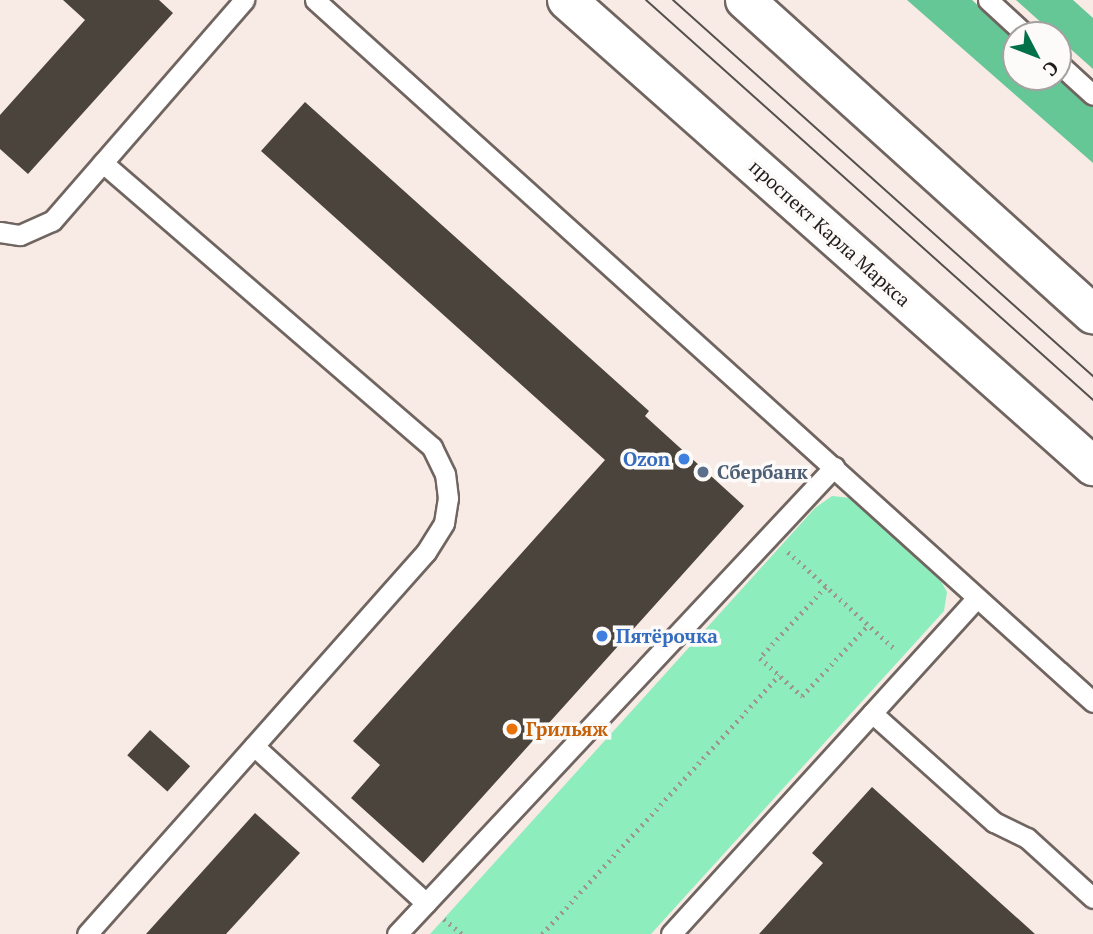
<!DOCTYPE html>
<html>
<head>
<meta charset="utf-8">
<style>
  body { margin:0 }
  #map { position:relative; width:1093px; height:934px; overflow:hidden; background:#f8ebe5; font-family:"PT Serif",serif }
  div>[style] { position:absolute }
  .green>* { inset:0; background:#8eedbc }
  .forest>* { inset:0; background:#65c696 }
  .building>* { inset:0; background:#4b443c; transform-origin:0 0 }
  .path>* { height:4.5px; margin-top:-2.25px; transform-origin:0; background:repeating-linear-gradient(90deg,#9e9590 0 2px,transparent 0 7px) }
  .roads { filter:drop-shadow(2px 0 #706560) drop-shadow(-2px 0 #706560) drop-shadow(0 2px #706560) drop-shadow(0 -2px #706560) }
  .lane>* { height:19px; margin:-9.5px; padding:0 9.5px; transform-origin:9.5px; border-radius:9.5px; background:#fff }
  .secondary>* { height:38px; margin:-19px; padding:0 19px; transform-origin:19px; border-radius:19px; background:#fff }
  .tram>* { height:2px; margin:-1px; padding:0 1px; transform-origin:1px; border-radius:1px; background:#56504d }
  .dots>* { width:19px; height:19px; translate:-50% -50%; box-sizing:border-box; border:4px solid #fdfbfa; border-radius:50% }
  span { translate:-50% -50%; white-space:nowrap; text-align:center; line-height:1.15; -webkit-text-stroke:7px #fdfbfa; paint-order:stroke }
  .street-label { font-size:19px; color:#1f1b19 }
  .shop-label { font-size:19px; color:#366cbe; font-weight:700 }
  .right { translate:-100% -50%; text-align:right }
  .left { translate:0 -50%; text-align:left }
  .service-label { font-size:19px; color:#4e5e75; font-weight:700 }
  .food-label { font-size:19px; color:#c56008; font-weight:700 }
  .north { position:absolute; left:1002px; top:21px; width:70px; height:70px; box-sizing:border-box; background:#fdfbfa; border:2px solid #a4a1a0; border-radius:50%; rotate:132deg; font-size:19px; font-weight:700; line-height:28px; text-align:center; color:#1f1b19 }
  .north::after { content:''; display:block; margin:auto; width:24px; height:32px; background:#027049; clip-path:polygon(50% 0,100% 100%,50% 72%,0 100%) }
</style>
</head>
<body>
<div id="map">
  <div class="green">
    <div style="clip-path:polygon(832px 496px,851px 498px,937px 574px,947px 592px,944px 611px,651px 934px,430px 934px,815px 508px)"></div>
  </div>
  <div class="forest">
    <div style="clip-path:polygon(907px 0,972px 0,1016px 39px,1016px 77px,1058px 77px,1093px 107px,1093px 163px)"></div>
    <div style="clip-path:polygon(1016px 0,1073px 0,1093px 18px,1093px 69px)"></div>
  </div>
  <div class="building">
    <div style="clip-path:polygon(63px 0,159px 0,173px 13px,28px 174px,0 149px,0 115px,85px 20px)"></div>
    <div style="clip-path:polygon(305px 102px,649px 411px,645px 416px,744px 506px,423px 863px,351px 798px,380px 765px,353px 741px,605px 460px,261px 151px)"></div>
    <div style="left:150px;top:730px;width:54px;height:34px;rotate:42deg"></div>
    <div style="clip-path:polygon(872px 787px,1035px 934px,759px 934px,823px 863px,812px 853px)"></div>
    <div style="clip-path:polygon(255px 813px,300px 853px,226px 934px,146px 934px)"></div>
  </div>
  <div class="path">
    <div style="left:788px;top:552px;width:146px;rotate:42.2deg"></div>
    <div style="left:826px;top:587px;width:97px;rotate:132.9deg"></div>
    <div style="left:760px;top:658px;width:57px;rotate:42.1deg"></div>
    <div style="left:802px;top:696px;width:97px;rotate:-47.1deg"></div>
    <div style="left:444px;top:919px;width:23px;rotate:40deg"></div>
    <div style="left:542px;top:934px;width:351px;rotate:-47.5deg"></div>
  </div>
  <div class="roads">
    <div class="lane">
      <div style="left:315px;top:0;width:1048px;rotate:42.06deg"></div>
      <div style="left:988px;top:0;width:52px;rotate:42.6deg"></div>
      <div style="left:1058px;top:63px;width:47px;rotate:42.4deg"></div>
      <div style="left:0;top:232px;width:20px;rotate:9deg"></div>
      <div style="left:20px;top:235px;width:35px;rotate:-24deg"></div>
      <div style="left:52px;top:221px;width:293px;rotate:-49deg"></div>
      <div style="left:872px;top:713px;width:164px;rotate:41.8deg"></div>
      <div style="left:994px;top:822px;width:37px;rotate:26deg"></div>
      <div style="left:1027px;top:838px;width:89px;rotate:42.3deg"></div>
      <div style="left:254px;top:746px;width:233px;rotate:42.4deg"></div>
      <div style="left:87px;top:934px;width:511px;rotate:-48.41deg"></div>
      <div style="left:426px;top:552px;width:34px;rotate:-58deg"></div>
      <div style="left:444px;top:523px;width:25px;rotate:-81deg"></div>
      <div style="left:448px;top:498px;width:24px;rotate:-97deg"></div>
      <div style="left:445px;top:474px;width:30px;rotate:-116deg"></div>
      <div style="left:432px;top:447px;width:435px;rotate:-139.2deg"></div>
      <div style="left:397px;top:934px;width:640px;rotate:-46.9deg"></div>
      <div style="left:671px;top:934px;width:453px;rotate:-47.7deg"></div>
    </div>
    <div class="secondary">
      <div style="left:567px;top:0;width:703px;rotate:41.54deg"></div>
      <div style="left:745px;top:0;width:469px;rotate:42.1deg"></div>
    </div>
  </div>
  <div class="tram">
    <div style="left:646px;top:0;width:600px;rotate:41.82deg"></div>
    <div style="left:673px;top:0;width:564px;rotate:41.84deg"></div>
  </div>
  <div class="dots">
    <div style="left:684px;top:459px;background:#3f7fe0"></div>
    <div style="left:703px;top:472px;background:#5c6f8a"></div>
    <div style="left:602px;top:636px;background:#3f7fe0"></div>
    <div style="left:512px;top:729px;background:#e8710a"></div>
  </div>
  <div class="street-label">
    <span style="left:830px;top:233px;rotate:42deg">проспект Карла Маркса</span>
  </div>
  <div class="shop-label">
    <span class="right" style="left:670px;top:459px">Ozon</span>
    <span class="left" style="left:616px;top:636px">Пятёрочка</span>
  </div>
  <div class="service-label">
    <span class="left" style="left:717px;top:472px">Сбербанк</span>
  </div>
  <div class="food-label">
    <span class="left" style="left:526px;top:729px">Грильяж</span>
  </div>
  <div class="north">С</div>
</div>
</body>
</html>
